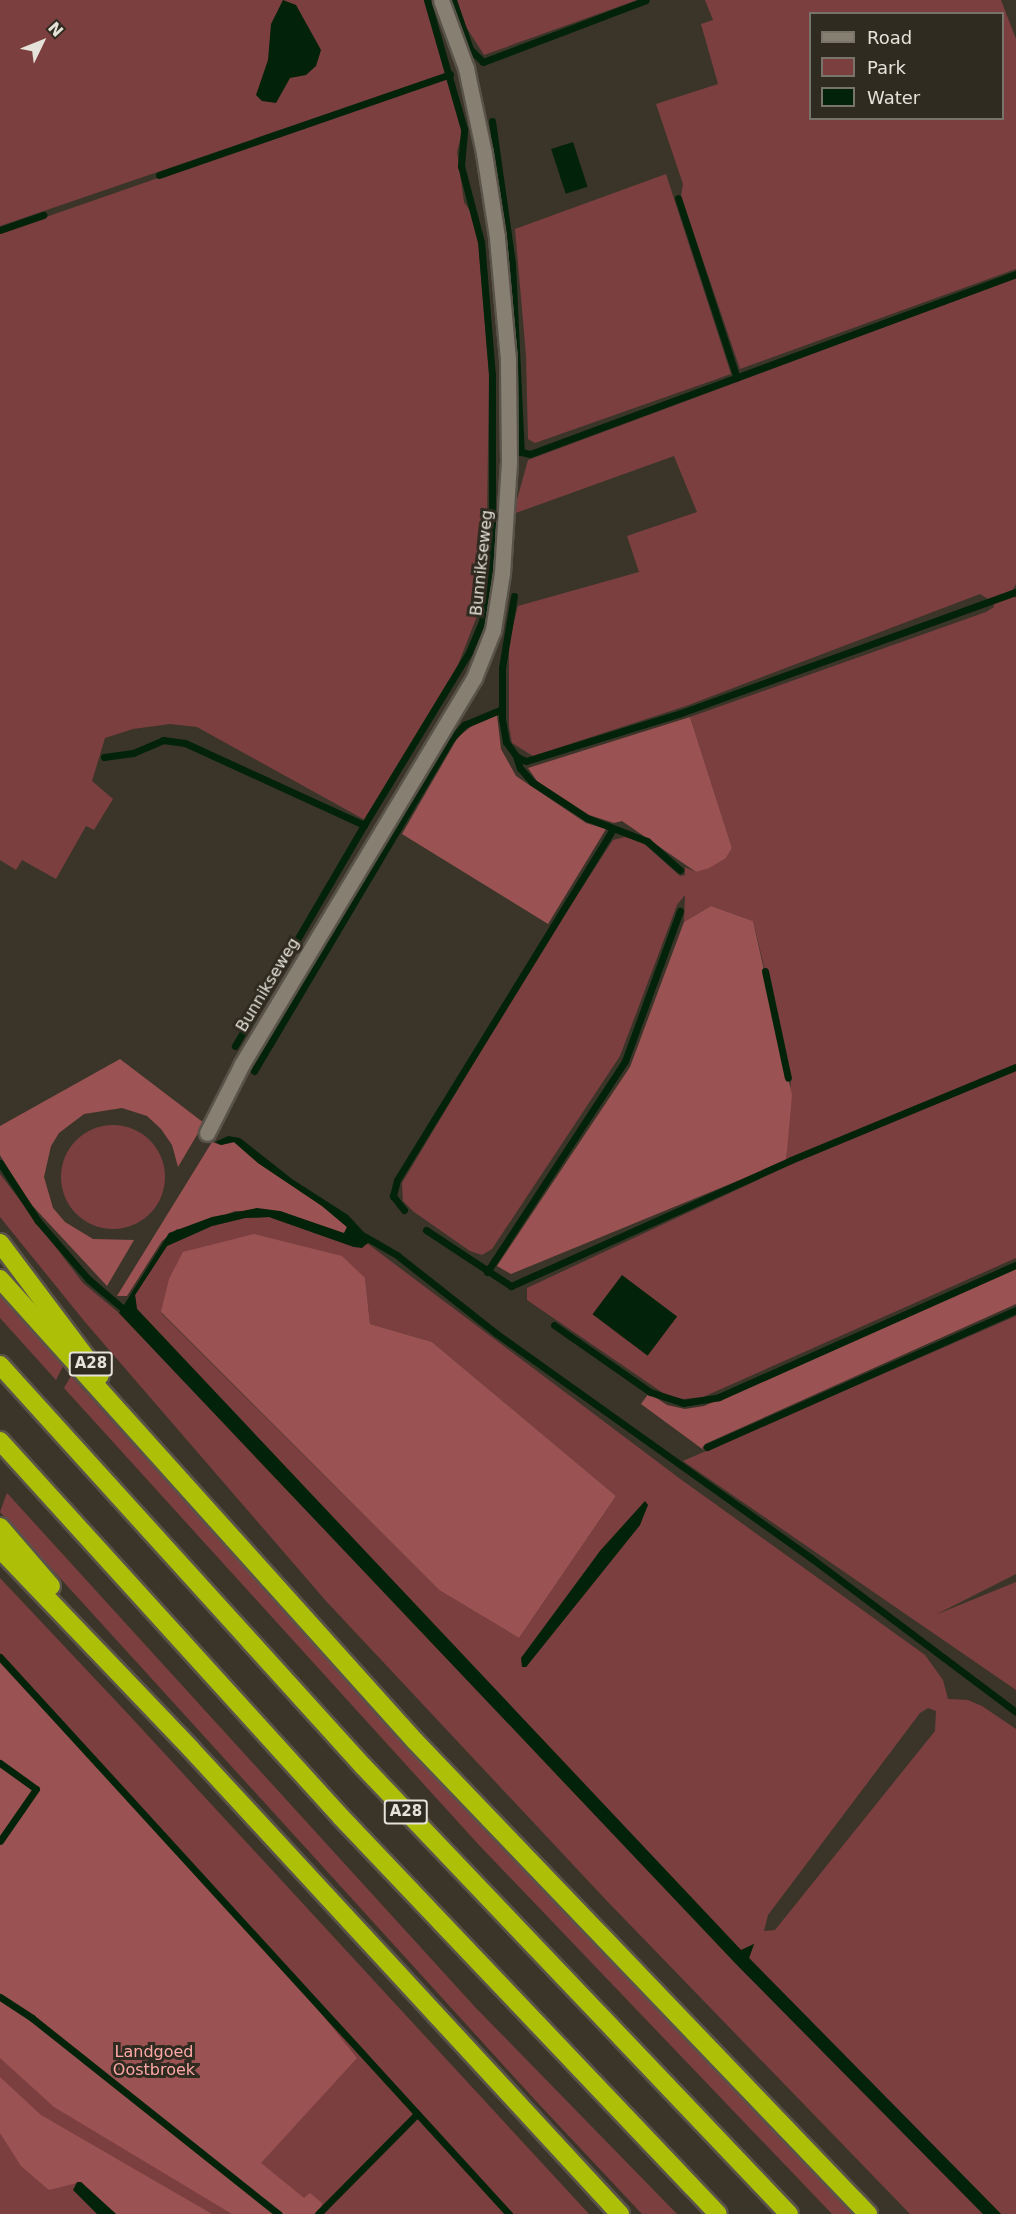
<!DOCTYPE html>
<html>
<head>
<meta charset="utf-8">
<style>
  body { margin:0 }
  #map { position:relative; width:1016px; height:2214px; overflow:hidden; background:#3b3529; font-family:"DejaVu Sans",sans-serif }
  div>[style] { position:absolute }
  .green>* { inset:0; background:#7c3f3f }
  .round { border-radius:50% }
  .forest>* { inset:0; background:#9b5252 }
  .water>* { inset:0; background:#03220a; transform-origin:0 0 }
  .stream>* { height:7px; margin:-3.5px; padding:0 3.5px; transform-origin:3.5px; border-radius:3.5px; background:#03220a }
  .roads { filter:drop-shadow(2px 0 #59534a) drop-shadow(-2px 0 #59534a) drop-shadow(0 2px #59534a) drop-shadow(0 -2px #59534a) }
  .street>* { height:15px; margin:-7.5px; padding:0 7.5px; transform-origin:7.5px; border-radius:7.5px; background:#867f72 }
  .highway>* { height:18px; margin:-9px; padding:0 9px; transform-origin:9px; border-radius:9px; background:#adc007 }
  span { translate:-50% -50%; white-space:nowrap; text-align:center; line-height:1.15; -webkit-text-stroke:6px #302b20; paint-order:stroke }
  .shield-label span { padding:2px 4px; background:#302b20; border:2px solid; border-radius:4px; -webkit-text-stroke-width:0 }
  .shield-label { font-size:15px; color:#e5e2da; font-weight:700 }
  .street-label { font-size:16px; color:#e5e2da }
  .park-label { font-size:16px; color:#fda8a6 }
  .legend { position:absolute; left:809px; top:12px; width:195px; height:108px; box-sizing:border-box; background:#302b20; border:2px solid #78746a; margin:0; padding:8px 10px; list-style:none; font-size:18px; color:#e5e2da }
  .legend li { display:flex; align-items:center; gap:12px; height:30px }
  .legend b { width:30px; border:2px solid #78746a }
  .north { position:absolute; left:12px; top:12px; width:60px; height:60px; -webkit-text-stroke:4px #302b20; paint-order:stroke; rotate:47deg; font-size:16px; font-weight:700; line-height:24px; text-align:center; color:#e5e2da }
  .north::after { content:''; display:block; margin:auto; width:21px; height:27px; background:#e5e2da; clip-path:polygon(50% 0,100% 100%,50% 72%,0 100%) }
</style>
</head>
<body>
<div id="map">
  <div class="green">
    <div style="clip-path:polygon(0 0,425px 0,446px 73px,0 226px)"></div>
    <div style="clip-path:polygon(457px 0,637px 0,484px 55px,463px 22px)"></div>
    <div style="clip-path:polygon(evenodd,705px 0,1001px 0,1016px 39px,1016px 269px,740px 369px,681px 196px,683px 184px,656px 104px,718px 84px,701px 24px,713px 20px,705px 0,810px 14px,1002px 14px,1002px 118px,810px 118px,810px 14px)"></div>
    <div style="clip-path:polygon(449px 77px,462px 132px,457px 152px,464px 202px,474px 217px,478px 240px,489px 372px,486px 593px,456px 670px,365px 820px,197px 727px,170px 724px,133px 729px,105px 738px,92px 781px,113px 799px,94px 830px,86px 826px,56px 879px,22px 860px,16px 870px,0 860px,0 233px)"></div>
    <div style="clip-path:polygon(666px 174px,731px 374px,535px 443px,528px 439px,526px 355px,515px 229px)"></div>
    <div style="clip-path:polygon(1016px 278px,1016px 584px,1011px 593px,1016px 598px,1016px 1258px,703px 1397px,683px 1399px,666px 1395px,527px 1300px,527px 1288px,760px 1179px,786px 1161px,791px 1077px,753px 921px,711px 906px,684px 922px,685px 895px,677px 905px,620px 1056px,492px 1249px,482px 1255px,470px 1251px,414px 1212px,403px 1201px,402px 1183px,539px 954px,613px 840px,625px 837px,642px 842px,680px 876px,685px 875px,685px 867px,696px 872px,726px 858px,732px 848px,690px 717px,986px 612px,994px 607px,993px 602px,980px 594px,686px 706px,533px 756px,512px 743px,509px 726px,509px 642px,518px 606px,639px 572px,627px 536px,697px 512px,674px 456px,513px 514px,528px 460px)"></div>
    <div class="round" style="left:61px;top:1125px;width:104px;height:104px"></div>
    <div style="clip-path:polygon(0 1174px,83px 1283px,119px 1313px,738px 1966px,983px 2214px,910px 2214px,607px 1901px,326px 1601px,85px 1322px,0 1217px)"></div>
    <div style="clip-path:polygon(evenodd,269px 1217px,354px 1247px,368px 1244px,679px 1478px,925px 1655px,943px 1680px,948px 1699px,968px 1700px,982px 1706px,1016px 1729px,1016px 2214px,1001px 2214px,749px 1958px,754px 1944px,741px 1950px,137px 1309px,135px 1295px,167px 1246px,212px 1226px,245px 1218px,269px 1217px,365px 1278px,370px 1324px,432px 1342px,616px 1496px,519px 1638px,439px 1590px,161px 1313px,365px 1278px,269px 1217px,645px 1502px,640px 1525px,526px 1667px,522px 1667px,600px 1551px,645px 1502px,269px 1217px,928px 1708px,936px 1711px,935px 1731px,775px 1930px,764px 1931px,768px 1915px,920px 1713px,928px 1708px)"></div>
    <div style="clip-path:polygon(0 1295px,63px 1366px,56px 1380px,0 1318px)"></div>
    <div style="clip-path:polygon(1016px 1316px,1016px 1574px,935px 1615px,1016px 1582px,1016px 1690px,683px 1461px)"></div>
    <div style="clip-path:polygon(71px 1376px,413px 1754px,853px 2214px,832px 2214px,478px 1844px,64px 1388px)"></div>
    <div style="clip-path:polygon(7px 1493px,475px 2007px,677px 2214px,642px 2214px,536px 2101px,0 1512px)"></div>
    <div style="clip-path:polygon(0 1578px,129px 1715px,589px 2214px,0 2214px,0 1673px,406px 2103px,365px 2051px,0 1663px)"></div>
  </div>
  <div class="forest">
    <div style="clip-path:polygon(497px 715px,501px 749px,516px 776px,586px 823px,606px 829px,548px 924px,402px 834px,458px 737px,478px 721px)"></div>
    <div style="clip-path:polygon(690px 717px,732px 848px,726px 858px,709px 868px,696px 872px,622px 821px,614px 823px,589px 815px,537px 781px,528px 768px)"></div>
    <div style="clip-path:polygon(711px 906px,753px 921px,792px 1095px,786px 1161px,511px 1274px,497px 1266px,630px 1067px,684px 922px)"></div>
    <div style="clip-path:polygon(120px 1059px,204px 1123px,178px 1167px,172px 1145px,161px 1129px,147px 1116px,122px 1108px,84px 1114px,59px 1133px,51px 1146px,44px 1177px,53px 1208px,65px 1222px,93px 1239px,134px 1240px,107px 1286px,28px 1201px,0 1155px,0 1126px)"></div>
    <div style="clip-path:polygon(212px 1142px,221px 1145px,234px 1142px,258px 1163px,322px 1206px,347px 1227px,344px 1234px,280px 1211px,235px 1211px,186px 1230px,177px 1229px,162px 1241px,127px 1296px,117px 1296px)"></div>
    <div style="clip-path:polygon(254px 1234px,342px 1256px,365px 1278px,370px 1324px,432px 1342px,616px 1496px,519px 1638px,439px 1590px,161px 1312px,169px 1279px,183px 1252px)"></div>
    <div style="clip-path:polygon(1016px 1269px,1016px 1304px,705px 1444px,702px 1448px,705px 1451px,641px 1404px,649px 1393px,667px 1405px,685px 1409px,704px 1406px)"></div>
    <div style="clip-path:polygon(0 1663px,281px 1964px,357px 2058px,261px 2163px,304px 2198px,310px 2193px,322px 2203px,320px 2214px,232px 2214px,54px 2107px,0 2058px)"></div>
    <div style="clip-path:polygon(0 2077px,41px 2115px,212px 2214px,116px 2214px,81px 2182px,49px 2190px,21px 2166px,0 2133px)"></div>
  </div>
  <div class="water">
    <div style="clip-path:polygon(283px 0,296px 5px,321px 50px,316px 66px,306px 75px,290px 78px,276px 103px,262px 101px,256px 95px,268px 60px,271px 24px)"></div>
    <div style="left:573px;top:142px;width:47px;height:23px;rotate:72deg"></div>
    <div style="clip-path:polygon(228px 1136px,240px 1138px,292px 1179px,348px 1215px,371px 1240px,362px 1248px,354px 1247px,269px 1217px,245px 1218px,212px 1226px,167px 1246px,135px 1295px,137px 1309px,741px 1950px,754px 1944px,749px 1958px,1001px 2214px,983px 2214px,738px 1966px,119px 1313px,169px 1233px,212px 1217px,257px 1208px,280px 1211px,344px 1233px,347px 1227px,322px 1206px,258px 1163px,234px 1142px,221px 1145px,215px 1142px)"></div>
    <div style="left:622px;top:1275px;width:69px;height:49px;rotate:37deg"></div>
    <div style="clip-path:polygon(645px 1501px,648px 1505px,640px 1525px,526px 1667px,522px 1667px,521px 1658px,600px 1551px)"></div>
    <div style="clip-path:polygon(77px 2182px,81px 2182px,116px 2214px,97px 2214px,73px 2190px)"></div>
  </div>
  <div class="stream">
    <div style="left:453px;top:0;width:52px;rotate:70.9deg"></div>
    <div style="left:470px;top:49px;width:18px;rotate:45deg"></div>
    <div style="left:483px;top:62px;width:174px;rotate:-20.8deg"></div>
    <div style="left:492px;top:121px;width:144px;rotate:82deg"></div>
    <div style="left:512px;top:264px;width:188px;rotate:87.3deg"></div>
    <div style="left:521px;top:452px;width:9px;rotate:13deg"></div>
    <div style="left:530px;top:454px;width:518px;rotate:-20.32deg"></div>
    <div style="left:159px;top:175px;width:308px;rotate:-19.1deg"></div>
    <div style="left:678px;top:198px;width:189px;rotate:71.9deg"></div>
    <div style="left:0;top:230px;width:46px;rotate:-19.2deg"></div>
    <div style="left:514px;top:596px;width:73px;rotate:99.5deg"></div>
    <div style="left:502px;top:668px;width:51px;rotate:90deg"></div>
    <div style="left:502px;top:719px;width:23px;rotate:80deg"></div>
    <div style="left:506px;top:742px;width:17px;rotate:54deg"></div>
    <div style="left:516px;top:756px;width:11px;rotate:27deg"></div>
    <div style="left:526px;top:761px;width:162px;rotate:-17.2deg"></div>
    <div style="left:681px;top:713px;width:356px;rotate:-19.9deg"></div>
    <div style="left:516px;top:756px;width:13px;rotate:72deg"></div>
    <div style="left:520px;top:768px;width:18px;rotate:49deg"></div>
    <div style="left:532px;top:782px;width:66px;rotate:33.2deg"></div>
    <div style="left:587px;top:818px;width:64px;rotate:21deg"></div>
    <div style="left:647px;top:841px;width:44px;rotate:41.3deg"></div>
    <div style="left:104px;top:757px;width:29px;rotate:-8deg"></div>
    <div style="left:133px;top:753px;width:33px;rotate:-23deg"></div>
    <div style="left:163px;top:740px;width:22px;rotate:8deg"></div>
    <div style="left:185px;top:743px;width:197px;rotate:24.6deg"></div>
    <div style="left:364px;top:825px;width:256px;rotate:120.3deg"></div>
    <div style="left:364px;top:825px;width:202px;rotate:-58.7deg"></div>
    <div style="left:469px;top:652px;width:33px;rotate:-67deg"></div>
    <div style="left:482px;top:622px;width:77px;rotate:-82.5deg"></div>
    <div style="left:492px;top:546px;width:171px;rotate:-90deg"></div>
    <div style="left:492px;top:375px;width:133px;rotate:-94.7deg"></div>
    <div style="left:481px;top:242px;width:79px;rotate:-104.7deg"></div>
    <div style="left:461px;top:166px;width:37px;rotate:-85deg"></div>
    <div style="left:464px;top:129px;width:134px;rotate:-106deg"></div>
    <div style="left:765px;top:971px;width:109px;rotate:77.9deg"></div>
    <div style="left:254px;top:1071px;width:387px;rotate:-59.3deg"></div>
    <div style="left:452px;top:738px;width:18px;rotate:-47deg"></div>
    <div style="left:464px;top:725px;width:41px;rotate:-22.8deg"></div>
    <div style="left:0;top:1163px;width:69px;rotate:56.8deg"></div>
    <div style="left:38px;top:1221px;width:77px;rotate:49.2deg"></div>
    <div style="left:88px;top:1279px;width:52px;rotate:40.4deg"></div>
    <div style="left:404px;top:1210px;width:18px;rotate:-128deg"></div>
    <div style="left:393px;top:1196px;width:16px;rotate:-76deg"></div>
    <div style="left:397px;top:1180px;width:412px;rotate:-58.4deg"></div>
    <div style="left:426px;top:1230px;width:102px;rotate:33.4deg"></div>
    <div style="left:511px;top:1286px;width:307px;rotate:-24.2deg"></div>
    <div style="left:791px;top:1160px;width:243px;rotate:-22.5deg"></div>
    <div style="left:364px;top:1236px;width:39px;rotate:30deg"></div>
    <div style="left:398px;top:1256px;width:126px;rotate:38.2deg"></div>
    <div style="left:497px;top:1334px;width:386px;rotate:35.5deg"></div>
    <div style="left:811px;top:1558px;width:256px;rotate:36.9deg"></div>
    <div style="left:487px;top:1272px;width:252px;rotate:-56.8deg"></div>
    <div style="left:625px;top:1061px;width:160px;rotate:-69.9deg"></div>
    <div style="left:554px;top:1325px;width:117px;rotate:34.9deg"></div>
    <div style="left:650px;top:1392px;width:35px;rotate:18deg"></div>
    <div style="left:683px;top:1403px;width:36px;rotate:-9deg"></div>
    <div style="left:719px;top:1397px;width:325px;rotate:-24deg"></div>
    <div style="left:707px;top:1447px;width:338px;rotate:-23.9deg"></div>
    <div style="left:0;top:1657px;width:755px;rotate:47.58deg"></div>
    <div style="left:0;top:1763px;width:44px;rotate:35.8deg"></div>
    <div style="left:36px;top:1789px;width:63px;rotate:124.7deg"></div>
    <div style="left:0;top:1997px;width:38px;rotate:33deg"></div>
    <div style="left:32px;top:2018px;width:315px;rotate:38.5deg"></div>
    <div style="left:318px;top:2214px;width:141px;rotate:-45.3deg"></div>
  </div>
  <div class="roads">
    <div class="street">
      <div style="left:207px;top:1133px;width:77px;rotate:-63.1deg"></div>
      <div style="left:242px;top:1064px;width:450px;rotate:-59deg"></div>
      <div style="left:474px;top:678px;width:52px;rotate:-68.4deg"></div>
      <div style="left:493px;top:630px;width:58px;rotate:-81deg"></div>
      <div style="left:502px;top:573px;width:112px;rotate:-86.4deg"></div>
      <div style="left:509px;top:461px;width:102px;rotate:-90.6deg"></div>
      <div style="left:508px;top:359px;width:122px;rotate:-95.2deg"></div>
      <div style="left:497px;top:237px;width:85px;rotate:-98.8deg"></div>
      <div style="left:484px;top:153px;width:87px;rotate:-102deg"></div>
      <div style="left:466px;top:68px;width:72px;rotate:-110.2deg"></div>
    </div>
    <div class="highway">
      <div style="left:0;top:1243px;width:166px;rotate:53.1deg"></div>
      <div style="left:0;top:1279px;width:621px;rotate:48.07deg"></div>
      <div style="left:415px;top:1741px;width:655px;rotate:46.24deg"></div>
      <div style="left:0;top:1365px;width:541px;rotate:47.85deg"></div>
      <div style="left:363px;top:1766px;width:618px;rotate:46.44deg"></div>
      <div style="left:0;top:1441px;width:508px;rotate:47.79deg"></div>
      <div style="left:341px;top:1817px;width:547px;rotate:46.48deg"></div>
      <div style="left:0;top:1527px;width:78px;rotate:49.2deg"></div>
      <div style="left:0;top:1549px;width:277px;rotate:46.3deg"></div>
      <div style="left:191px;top:1749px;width:633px;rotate:47.31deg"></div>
    </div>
  </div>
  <div class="shield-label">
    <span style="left:91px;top:1364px">A28</span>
    <span style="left:406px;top:1812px">A28</span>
  </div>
  <div class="street-label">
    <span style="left:482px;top:563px;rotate:-84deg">Bunnikseweg</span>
    <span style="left:268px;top:985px;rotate:-59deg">Bunnikseweg</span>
  </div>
  <div class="park-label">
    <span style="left:154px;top:2061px">Landgoed<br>Oostbroek</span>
  </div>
  <ul class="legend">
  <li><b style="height:8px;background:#867f72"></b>Road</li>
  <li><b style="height:16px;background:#7c3f3f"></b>Park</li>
  <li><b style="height:16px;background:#03220a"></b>Water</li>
  </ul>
  <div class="north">N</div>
</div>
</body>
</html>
